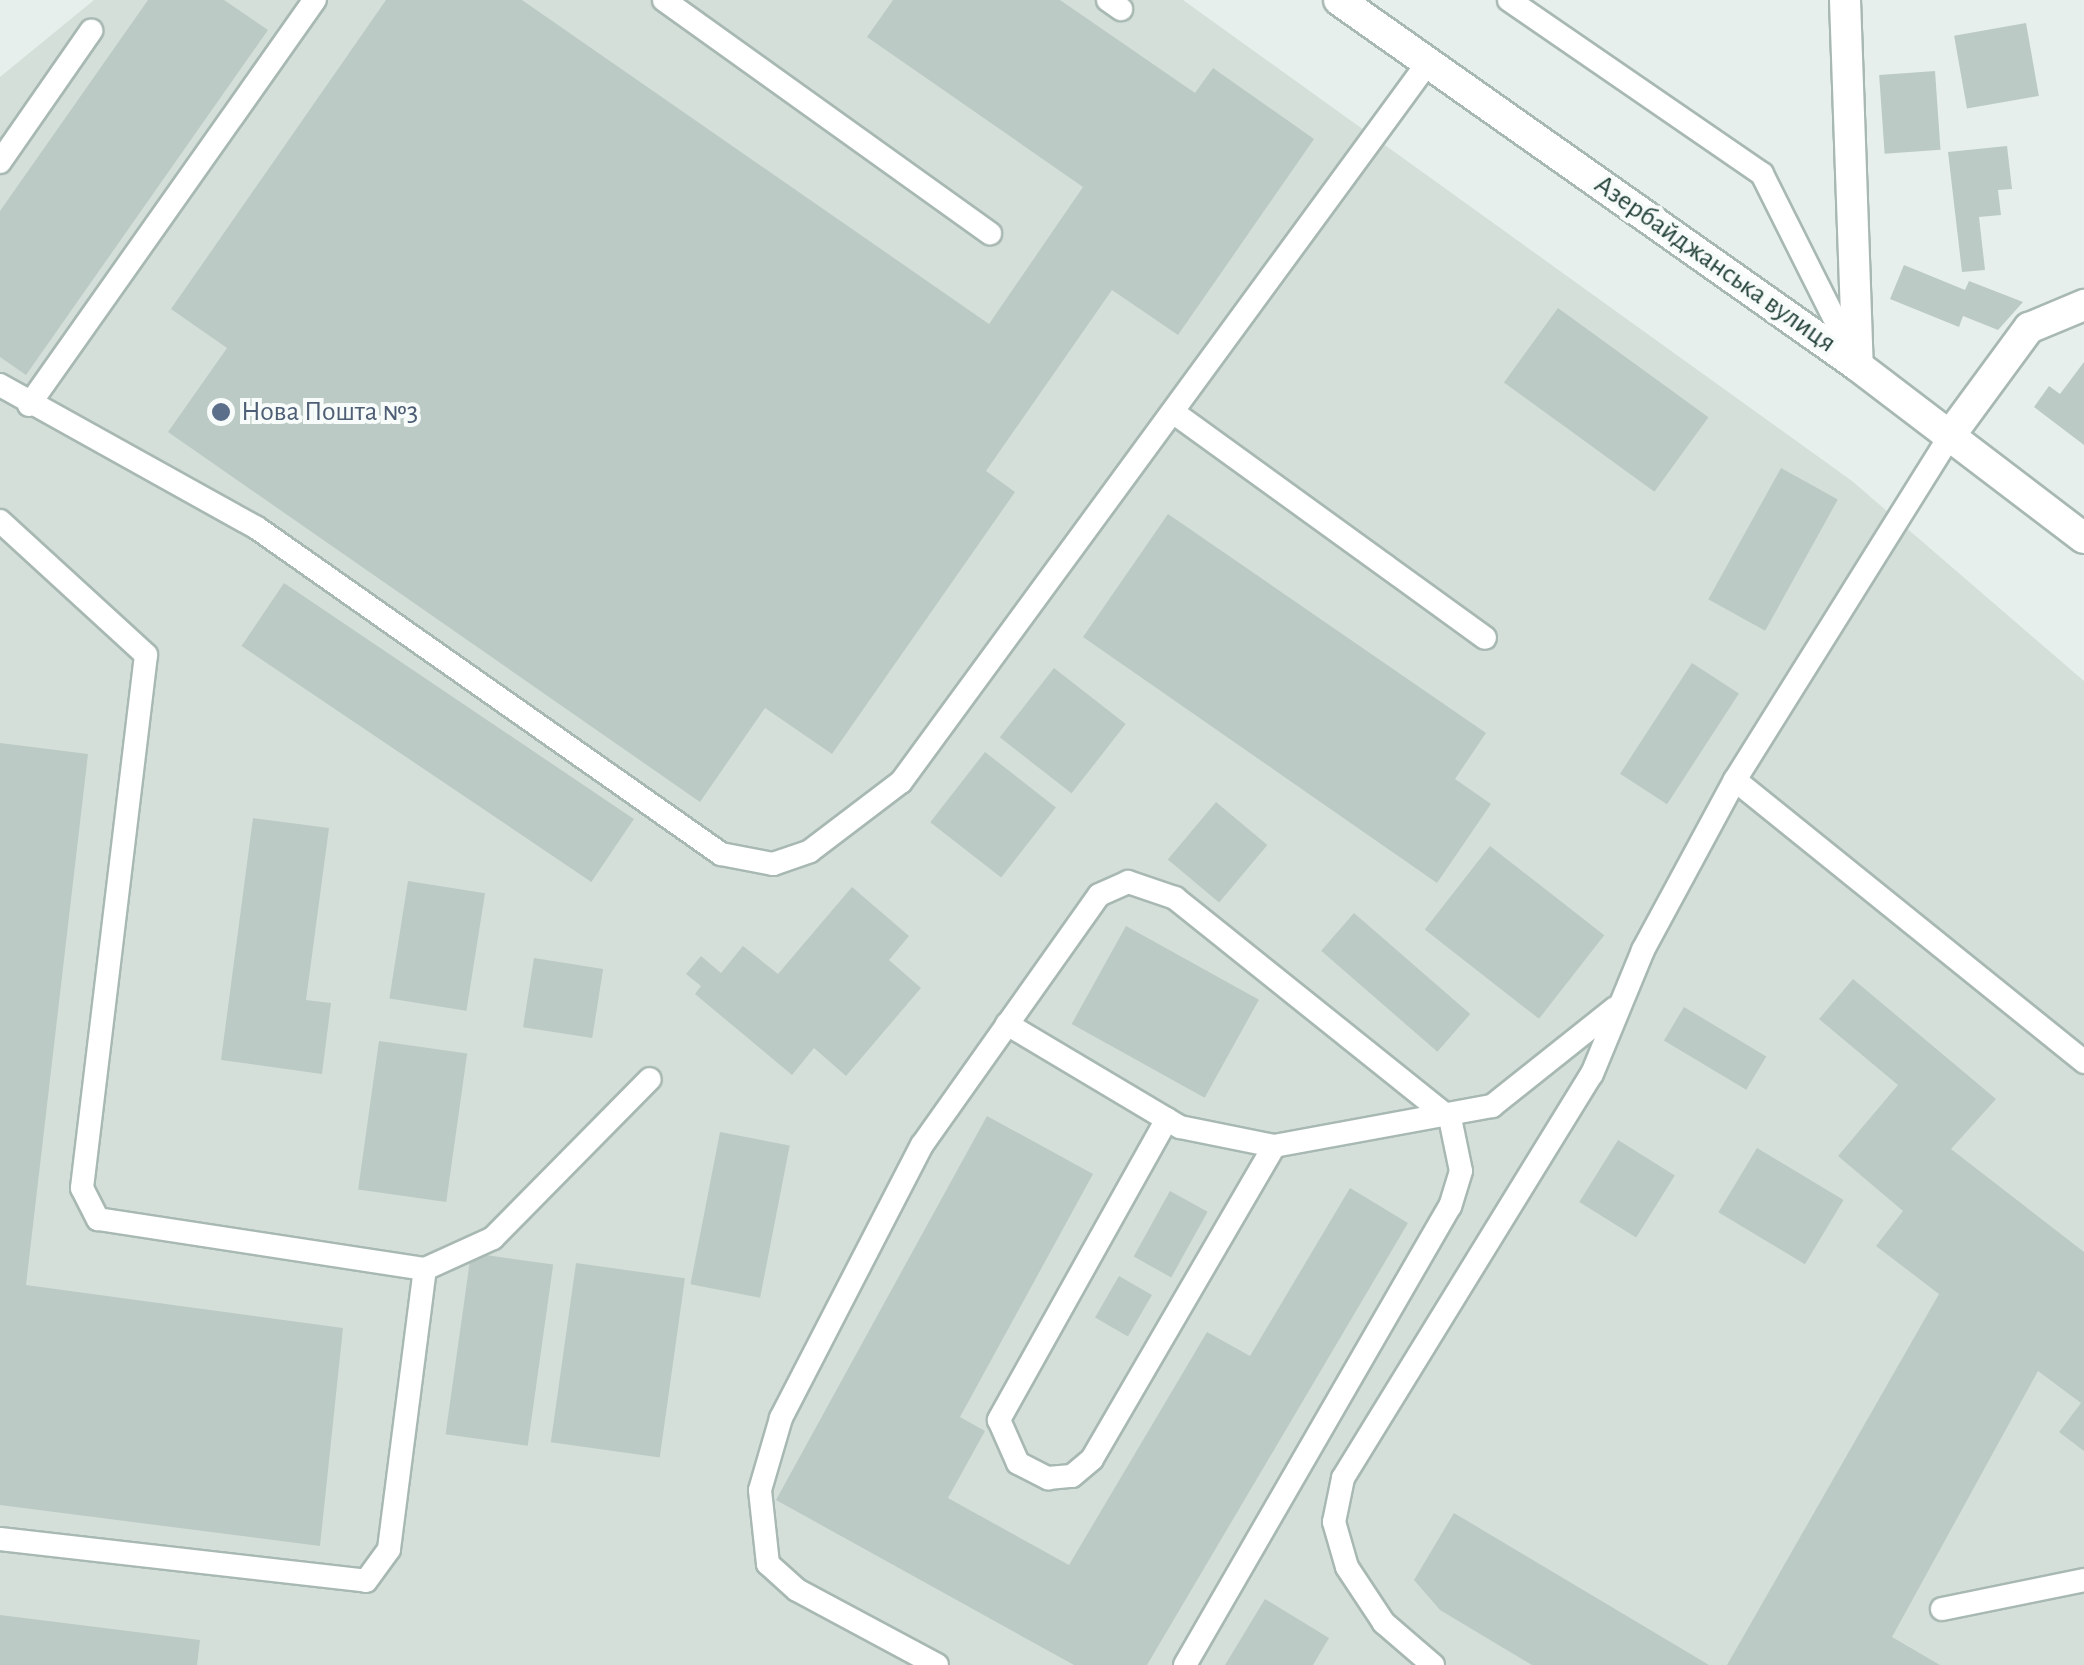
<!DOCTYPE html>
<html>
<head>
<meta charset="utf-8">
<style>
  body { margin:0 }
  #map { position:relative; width:2084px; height:1665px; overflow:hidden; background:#e6efeb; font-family:"Alegreya Sans",sans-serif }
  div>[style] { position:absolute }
  .built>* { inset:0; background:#d4dfda }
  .building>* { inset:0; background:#bbcac4; transform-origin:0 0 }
  .roads { filter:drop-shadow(2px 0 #a8b8b2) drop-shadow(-2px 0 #a8b8b2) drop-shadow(0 2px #a8b8b2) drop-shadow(0 -2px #a8b8b2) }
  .lane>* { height:22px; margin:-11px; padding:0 11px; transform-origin:11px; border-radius:11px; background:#fff }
  .street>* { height:30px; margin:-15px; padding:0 15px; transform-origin:15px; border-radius:15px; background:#fff }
  .dots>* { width:28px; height:28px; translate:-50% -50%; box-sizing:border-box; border:5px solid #f7fbf9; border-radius:50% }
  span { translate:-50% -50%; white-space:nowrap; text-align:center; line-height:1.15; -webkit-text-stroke:8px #f7fbf9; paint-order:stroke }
  .street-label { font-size:28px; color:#24423a }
  .service-label { font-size:28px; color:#4e5e75 }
  .left { translate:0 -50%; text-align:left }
</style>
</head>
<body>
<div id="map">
  <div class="built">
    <div style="clip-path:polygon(94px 0,1183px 0,1852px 481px,2084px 681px,2084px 1665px,0 1665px,0 77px)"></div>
  </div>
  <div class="building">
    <div style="clip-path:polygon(148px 0,224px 0,268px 30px,26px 375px,0 357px,0 211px)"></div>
    <div style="clip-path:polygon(386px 0,522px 0,989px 324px,1083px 187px,867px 37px,893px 0,1060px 0,1195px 93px,1213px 68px,1314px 139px,1178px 335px,1112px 290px,986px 471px,1015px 492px,832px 754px,765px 708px,700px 802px,168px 432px,227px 348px,171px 309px)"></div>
    <div style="left:2026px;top:23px;width:74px;height:73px;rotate:80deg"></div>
    <div style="left:1935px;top:71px;width:79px;height:56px;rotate:86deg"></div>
    <div style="clip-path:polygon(2007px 146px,2012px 189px,1998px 190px,2001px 215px,1979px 217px,1985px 270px,1962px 272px,1948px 152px)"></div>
    <div style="clip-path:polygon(1904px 265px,1965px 290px,1969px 281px,2023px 302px,1998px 330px,1963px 316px,1959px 327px,1890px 299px)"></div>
    <div style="left:1558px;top:308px;width:186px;height:92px;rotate:36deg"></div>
    <div style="clip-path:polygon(2084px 362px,2084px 445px,2034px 407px,2049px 386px,2060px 394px)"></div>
    <div style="left:1781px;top:468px;width:65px;height:150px;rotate:29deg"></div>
    <div style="clip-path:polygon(1168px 514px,1486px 733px,1455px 779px,1491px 804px,1437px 883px,1083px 637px)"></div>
    <div style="left:284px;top:583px;width:422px;height:76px;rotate:34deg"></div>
    <div style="left:1692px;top:663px;width:56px;height:132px;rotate:33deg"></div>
    <div style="left:1054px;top:668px;width:91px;height:88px;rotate:38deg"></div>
    <div style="clip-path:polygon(0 743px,88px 754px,26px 1285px,343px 1328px,320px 1546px,0 1505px)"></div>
    <div style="left:985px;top:752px;width:90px;height:89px;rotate:38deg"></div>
    <div style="left:1216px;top:802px;width:67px;height:75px;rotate:40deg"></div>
    <div style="clip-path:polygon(253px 818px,329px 828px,306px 1000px,331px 1003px,322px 1074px,221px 1060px)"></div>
    <div style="left:1490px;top:846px;width:145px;height:106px;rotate:38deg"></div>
    <div style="left:408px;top:881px;width:78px;height:119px;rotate:9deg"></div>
    <div style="clip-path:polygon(852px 887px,909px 936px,889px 960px,921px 988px,846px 1076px,814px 1048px,792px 1075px,695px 994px,701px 986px,686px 974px,701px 956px,721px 973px,743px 946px,778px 974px)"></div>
    <div style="left:1354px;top:913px;width:154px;height:50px;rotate:41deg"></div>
    <div style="left:1126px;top:926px;width:152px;height:112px;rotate:29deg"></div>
    <div style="left:534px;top:958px;width:70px;height:70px;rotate:9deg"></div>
    <div style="clip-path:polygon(1853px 979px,1996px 1099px,1951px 1149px,2084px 1252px,2084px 1451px,2059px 1432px,2081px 1403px,2038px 1371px,1892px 1637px,1940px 1665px,1727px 1665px,1939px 1294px,1876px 1246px,1903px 1211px,1838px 1156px,1898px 1085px,1819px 1019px)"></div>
    <div style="left:1684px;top:1007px;width:96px;height:39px;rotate:31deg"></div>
    <div style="left:379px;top:1041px;width:89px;height:150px;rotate:8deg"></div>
    <div style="clip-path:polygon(987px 1116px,1093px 1174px,960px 1417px,985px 1431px,948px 1498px,1069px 1565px,1207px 1332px,1250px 1356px,1350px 1188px,1408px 1223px,1147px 1665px,1074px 1665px,776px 1500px)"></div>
    <div style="left:720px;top:1132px;width:71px;height:155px;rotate:11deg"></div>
    <div style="left:1618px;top:1140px;width:67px;height:73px;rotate:32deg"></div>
    <div style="left:1757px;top:1148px;width:101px;height:75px;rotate:31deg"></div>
    <div style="left:1170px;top:1191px;width:43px;height:75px;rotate:29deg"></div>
    <div style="left:471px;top:1253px;width:83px;height:183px;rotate:8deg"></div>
    <div style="left:576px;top:1263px;width:110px;height:181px;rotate:8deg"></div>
    <div style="left:1119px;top:1276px;width:38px;height:48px;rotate:30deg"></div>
    <div style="clip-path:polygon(1454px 1513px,1709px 1665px,1532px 1665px,1440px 1610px,1414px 1580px)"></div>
    <div style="clip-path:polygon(1265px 1599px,1329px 1638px,1313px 1665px,1225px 1665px)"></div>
    <div style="clip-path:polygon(0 1615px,200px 1640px,197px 1665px,0 1665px)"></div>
  </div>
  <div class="roads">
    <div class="lane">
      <div style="left:664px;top:0;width:401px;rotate:35.6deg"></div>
      <div style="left:1108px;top:0;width:16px;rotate:35deg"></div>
      <div style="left:1509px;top:0;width:307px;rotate:34.5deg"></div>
      <div style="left:1762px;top:174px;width:206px;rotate:63.4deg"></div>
      <div style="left:0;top:162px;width:160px;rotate:-55.2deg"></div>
      <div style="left:0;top:385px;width:294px;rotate:29.1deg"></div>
      <div style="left:257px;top:528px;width:567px;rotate:35.09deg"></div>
      <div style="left:721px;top:854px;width:53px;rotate:10.9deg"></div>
      <div style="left:773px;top:864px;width:39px;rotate:-19deg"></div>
      <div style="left:810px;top:851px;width:114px;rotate:-37.2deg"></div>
      <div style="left:901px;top:782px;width:894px;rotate:-53.78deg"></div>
      <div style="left:29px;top:405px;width:496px;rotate:-54.8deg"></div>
      <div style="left:1173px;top:412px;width:385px;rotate:35.9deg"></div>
      <div style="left:0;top:521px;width:198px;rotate:42.5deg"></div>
      <div style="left:146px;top:655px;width:537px;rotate:96.85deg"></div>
      <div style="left:82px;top:1188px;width:35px;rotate:63deg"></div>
      <div style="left:98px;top:1219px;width:331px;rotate:8.7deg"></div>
      <div style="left:425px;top:1269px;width:75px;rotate:-24.5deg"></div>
      <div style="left:493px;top:1238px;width:223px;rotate:-45.4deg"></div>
      <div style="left:1735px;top:780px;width:449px;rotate:38.9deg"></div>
      <div style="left:1007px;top:1024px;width:201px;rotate:30.8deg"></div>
      <div style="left:1180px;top:1127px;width:96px;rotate:11.4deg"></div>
      <div style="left:1274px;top:1146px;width:222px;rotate:-10.4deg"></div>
      <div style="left:1492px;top:1106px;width:157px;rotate:-38.5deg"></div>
      <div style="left:1167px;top:1119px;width:345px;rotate:119.2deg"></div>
      <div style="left:999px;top:1420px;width:47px;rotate:66.2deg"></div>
      <div style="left:1018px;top:1463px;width:34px;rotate:27deg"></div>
      <div style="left:1048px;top:1478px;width:24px;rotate:-5deg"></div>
      <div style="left:1072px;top:1476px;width:26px;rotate:-40deg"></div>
      <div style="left:1092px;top:1459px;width:362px;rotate:-59.8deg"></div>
      <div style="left:0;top:1539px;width:368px;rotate:6.5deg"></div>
      <div style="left:366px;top:1581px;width:39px;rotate:-54deg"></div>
      <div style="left:389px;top:1549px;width:282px;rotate:-82.7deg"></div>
      <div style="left:1942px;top:1609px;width:145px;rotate:-11.5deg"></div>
      <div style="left:937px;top:1665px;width:159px;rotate:-151.8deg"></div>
      <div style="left:797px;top:1590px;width:39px;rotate:-138deg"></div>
      <div style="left:768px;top:1564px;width:74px;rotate:-96.2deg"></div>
      <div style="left:760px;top:1490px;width:75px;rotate:-73.7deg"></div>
      <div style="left:781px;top:1418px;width:307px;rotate:-62.7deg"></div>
      <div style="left:922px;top:1145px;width:306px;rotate:-54.7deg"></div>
      <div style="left:1099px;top:895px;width:32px;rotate:-24deg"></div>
      <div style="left:1128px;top:882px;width:50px;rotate:18.8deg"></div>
      <div style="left:1175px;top:898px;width:352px;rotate:38.7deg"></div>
      <div style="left:1450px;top:1118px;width:54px;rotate:78.3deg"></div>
      <div style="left:1461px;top:1171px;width:37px;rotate:107deg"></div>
      <div style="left:1450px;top:1206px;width:530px;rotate:120deg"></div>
      <div style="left:1433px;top:1665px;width:65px;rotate:-139.4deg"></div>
      <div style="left:1384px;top:1623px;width:67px;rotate:-123.5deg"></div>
      <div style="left:1347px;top:1567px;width:47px;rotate:-106.1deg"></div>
      <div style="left:1334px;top:1522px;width:45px;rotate:-78.4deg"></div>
      <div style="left:1343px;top:1478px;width:475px;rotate:-58.4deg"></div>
      <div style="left:1592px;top:1074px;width:134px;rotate:-67.6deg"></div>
      <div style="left:1643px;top:950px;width:193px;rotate:-61.6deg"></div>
      <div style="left:1735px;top:780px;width:408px;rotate:-58deg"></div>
    </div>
    <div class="street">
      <div style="left:1339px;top:0;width:635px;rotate:35.19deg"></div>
      <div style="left:1858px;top:366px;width:284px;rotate:37.3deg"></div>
      <div style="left:1845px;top:0;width:366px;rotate:88deg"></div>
      <div style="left:1951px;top:434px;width:132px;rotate:-53.7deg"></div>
      <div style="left:2029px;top:328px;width:60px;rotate:-22.7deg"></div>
    </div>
  </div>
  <div class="dots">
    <div style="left:221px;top:412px;background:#5c6f8a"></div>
  </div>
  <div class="street-label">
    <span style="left:1715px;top:264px;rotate:35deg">Азербайджанська вулиця</span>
  </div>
  <div class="service-label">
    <span class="left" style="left:241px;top:412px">Нова Пошта №3</span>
  </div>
</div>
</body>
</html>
